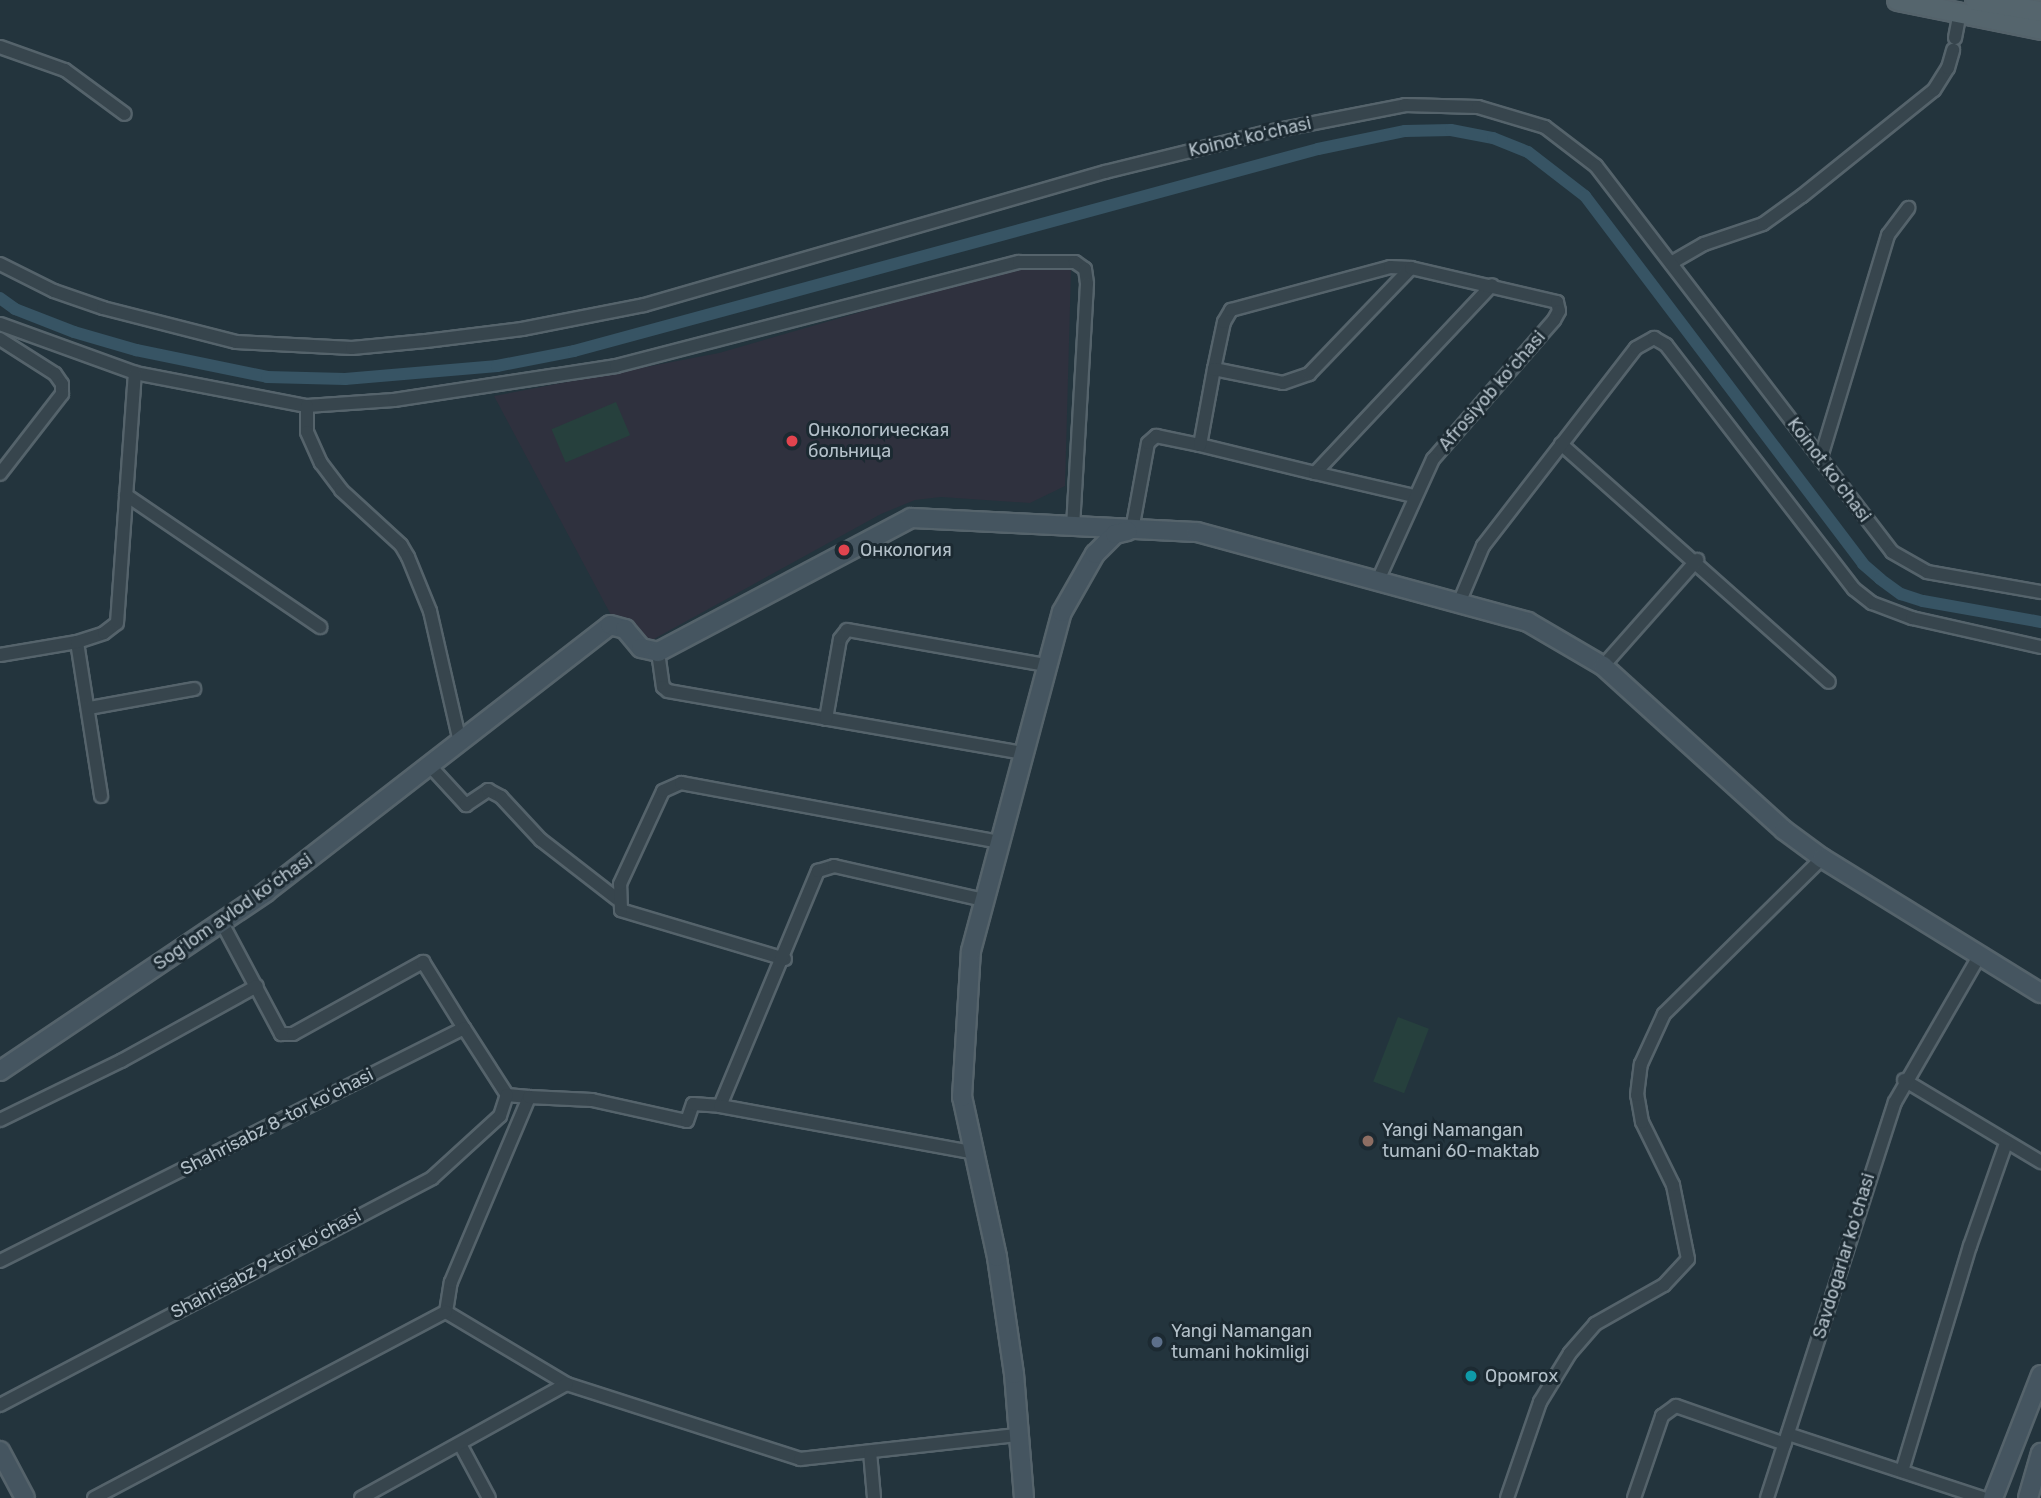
<!DOCTYPE html>
<html>
<head>
<meta charset="utf-8">
<style>
  body { margin:0 }
  #map { position:relative; width:2041px; height:1498px; overflow:hidden; background:#23343d; font-family:Rubik,sans-serif }
  div>[style] { position:absolute }
  .medical>* { inset:0; background:#2f313e }
  .green>* { inset:0; background:#26403d; transform-origin:0 0 }
  .canal>* { height:12px; margin:-6px; padding:0 6px; transform-origin:6px; border-radius:6px; background:#375464 }
  .roads { filter:drop-shadow(2px 0 #55636b) drop-shadow(-2px 0 #55636b) drop-shadow(0 2px #55636b) drop-shadow(0 -2px #55636b) }
  .street>* { height:12px; margin:-6px; padding:0 6px; transform-origin:6px; border-radius:6px; background:#37454d }
  .secondary>* { height:18px; margin:-9px; padding:0 9px; transform-origin:9px; border-radius:9px; background:#455560 }
  .primary>* { height:19px; margin:-9.5px; padding:0 9.5px; transform-origin:9.5px; border-radius:9.5px; background:#55656d }
  .dots>* { width:19px; height:19px; translate:-50% -50%; box-sizing:border-box; border:4px solid #1c2a32; border-radius:50% }
  span { translate:-50% -50%; white-space:nowrap; text-align:center; line-height:1.15; -webkit-text-stroke:6px #1c2a32; paint-order:stroke }
  .street-label { font-size:18px; color:#b3c0c9 }
  .poi-label { font-size:18px; color:#b3c0c9 }
  .left { translate:0 -50%; text-align:left }
</style>
</head>
<body>
<div id="map">
  <div class="medical">
    <div style="clip-path:polygon(1021px 266px,1071px 270px,1065px 486px,1030px 503px,941px 497px,915px 500px,881px 514px,643px 645px,625px 622px,611px 615px,494px 396px,719px 353px)"></div>
  </div>
  <div class="green">
    <div style="left:616px;top:402px;width:36px;height:70px;rotate:67deg"></div>
    <div style="left:1398px;top:1017px;width:33px;height:69px;rotate:21deg"></div>
  </div>
  <div class="canal">
    <div style="left:0;top:298px;width:19px;rotate:36deg"></div>
    <div style="left:15px;top:309px;width:63px;rotate:21.3deg"></div>
    <div style="left:74px;top:332px;width:65px;rotate:16.2deg"></div>
    <div style="left:136px;top:350px;width:134px;rotate:11.6deg"></div>
    <div style="left:267px;top:377px;width:78px;rotate:1.5deg"></div>
    <div style="left:345px;top:379px;width:153px;rotate:-4.9deg"></div>
    <div style="left:497px;top:366px;width:78px;rotate:-11deg"></div>
    <div style="left:574px;top:351px;width:771px;rotate:-15.19deg"></div>
    <div style="left:1318px;top:149px;width:89px;rotate:-11.7deg"></div>
    <div style="left:1405px;top:131px;width:46px;rotate:-1.2deg"></div>
    <div style="left:1451px;top:130px;width:43px;rotate:10.8deg"></div>
    <div style="left:1493px;top:138px;width:38px;rotate:22deg"></div>
    <div style="left:1528px;top:152px;width:72px;rotate:37.7deg"></div>
    <div style="left:1585px;top:196px;width:461px;rotate:52.9deg"></div>
    <div style="left:1863px;top:564px;width:23px;rotate:41deg"></div>
    <div style="left:1880px;top:579px;width:26px;rotate:36deg"></div>
    <div style="left:1901px;top:594px;width:23px;rotate:18deg"></div>
    <div style="left:1923px;top:601px;width:120px;rotate:10.1deg"></div>
  </div>
  <div class="roads">
    <div class="street">
      <div style="left:1955px;top:38px;width:25px;rotate:-79deg"></div>
      <div style="left:0;top:47px;width:69px;rotate:19.5deg"></div>
      <div style="left:65px;top:70px;width:74px;rotate:36.3deg"></div>
      <div style="left:1671px;top:263px;width:38px;rotate:-30deg"></div>
      <div style="left:1704px;top:244px;width:62px;rotate:-18.7deg"></div>
      <div style="left:1763px;top:224px;width:48px;rotate:-35.7deg"></div>
      <div style="left:1802px;top:196px;width:169px;rotate:-38.8deg"></div>
      <div style="left:1934px;top:90px;width:26px;rotate:-58deg"></div>
      <div style="left:1948px;top:68px;width:19px;rotate:-74deg"></div>
      <div style="left:0;top:264px;width:60px;rotate:26.6deg"></div>
      <div style="left:54px;top:291px;width:52px;rotate:19.1deg"></div>
      <div style="left:103px;top:308px;width:137px;rotate:14.3deg"></div>
      <div style="left:236px;top:342px;width:116px;rotate:3deg"></div>
      <div style="left:352px;top:348px;width:74px;rotate:-5.4deg"></div>
      <div style="left:426px;top:341px;width:97px;rotate:-7.1deg"></div>
      <div style="left:522px;top:329px;width:124px;rotate:-11.1deg"></div>
      <div style="left:644px;top:305px;width:480px;rotate:-16.1deg"></div>
      <div style="left:1105px;top:172px;width:168px;rotate:-13.8deg"></div>
      <div style="left:1268px;top:132px;width:140px;rotate:-11.1deg"></div>
      <div style="left:1405px;top:105px;width:73px;rotate:1.6deg"></div>
      <div style="left:1478px;top:107px;width:70px;rotate:16.6deg"></div>
      <div style="left:1545px;top:127px;width:64px;rotate:37.4deg"></div>
      <div style="left:1596px;top:166px;width:486px;rotate:52.5deg"></div>
      <div style="left:1892px;top:552px;width:40px;rotate:29.7deg"></div>
      <div style="left:1927px;top:572px;width:116px;rotate:10deg"></div>
      <div style="left:0;top:324px;width:144px;rotate:19.9deg"></div>
      <div style="left:135px;top:373px;width:175px;rotate:10.9deg"></div>
      <div style="left:307px;top:406px;width:87px;rotate:-3.9deg"></div>
      <div style="left:394px;top:400px;width:225px;rotate:-8.7deg"></div>
      <div style="left:616px;top:366px;width:416px;rotate:-14.5deg"></div>
      <div style="left:1019px;top:262px;width:56px"></div>
      <div style="left:1075px;top:262px;width:12px;rotate:35deg"></div>
      <div style="left:1085px;top:269px;width:15px;rotate:82deg"></div>
      <div style="left:1087px;top:284px;width:241px;rotate:93.3deg"></div>
      <div style="left:0;top:339px;width:65px;rotate:32.5deg"></div>
      <div style="left:55px;top:374px;width:12px;rotate:55deg"></div>
      <div style="left:62px;top:384px;width:10px;rotate:90deg"></div>
      <div style="left:62px;top:394px;width:101px;rotate:127.8deg"></div>
      <div style="left:1214px;top:369px;width:48px;rotate:-78deg"></div>
      <div style="left:1224px;top:322px;width:14px;rotate:-60deg"></div>
      <div style="left:1231px;top:310px;width:165px;rotate:-15.1deg"></div>
      <div style="left:1390px;top:267px;width:21px;rotate:3deg"></div>
      <div style="left:307px;top:406px;width:26px;rotate:90deg"></div>
      <div style="left:307px;top:432px;width:34px;rotate:66deg"></div>
      <div style="left:321px;top:463px;width:34px;rotate:53deg"></div>
      <div style="left:341px;top:490px;width:81px;rotate:42.5deg"></div>
      <div style="left:401px;top:545px;width:14px;rotate:60deg"></div>
      <div style="left:408px;top:557px;width:58px;rotate:67.8deg"></div>
      <div style="left:430px;top:611px;width:134px;rotate:77.1deg"></div>
      <div style="left:1561px;top:444px;width:358px;rotate:41.6deg"></div>
      <div style="left:1200px;top:445px;width:118px;rotate:13.7deg"></div>
      <div style="left:1315px;top:473px;width:258px;rotate:-46.7deg"></div>
      <div style="left:1821px;top:457px;width:232px;rotate:-73.2deg"></div>
      <div style="left:1888px;top:235px;width:34px;rotate:-53deg"></div>
      <div style="left:1315px;top:473px;width:102px;rotate:13.1deg"></div>
      <div style="left:126px;top:495px;width:235px;rotate:34.2deg"></div>
      <div style="left:1132px;top:530px;width:88px;rotate:-79.6deg"></div>
      <div style="left:1148px;top:443px;width:11px;rotate:-41deg"></div>
      <div style="left:1156px;top:436px;width:45px;rotate:11.6deg"></div>
      <div style="left:1200px;top:445px;width:77px;rotate:-79.6deg"></div>
      <div style="left:1214px;top:369px;width:70px;rotate:11.5deg"></div>
      <div style="left:1283px;top:383px;width:28px;rotate:-19deg"></div>
      <div style="left:1309px;top:374px;width:147px;rotate:-46.1deg"></div>
      <div style="left:1411px;top:268px;width:150px;rotate:13.1deg"></div>
      <div style="left:1557px;top:302px;width:9px;rotate:77deg"></div>
      <div style="left:1559px;top:311px;width:10px;rotate:119deg"></div>
      <div style="left:1554px;top:320px;width:184px;rotate:131deg"></div>
      <div style="left:1433px;top:459px;width:133px;rotate:114.4deg"></div>
      <div style="left:1459px;top:603px;width:62px;rotate:-67.2deg"></div>
      <div style="left:1483px;top:546px;width:250px;rotate:-52.3deg"></div>
      <div style="left:1636px;top:348px;width:21px;rotate:-29deg"></div>
      <div style="left:1654px;top:338px;width:14px;rotate:30deg"></div>
      <div style="left:1666px;top:345px;width:308px;rotate:52.4deg"></div>
      <div style="left:1854px;top:589px;width:23px;rotate:38deg"></div>
      <div style="left:1872px;top:603px;width:43px;rotate:20.6deg"></div>
      <div style="left:1912px;top:618px;width:132px;rotate:12.7deg"></div>
      <div style="left:77px;top:642px;width:156px;rotate:81.1deg"></div>
      <div style="left:658px;top:652px;width:35px;rotate:82deg"></div>
      <div style="left:663px;top:687px;width:6px;rotate:39deg"></div>
      <div style="left:668px;top:691px;width:361px;rotate:9.9deg"></div>
      <div style="left:0;top:655px;width:78px;rotate:-9.6deg"></div>
      <div style="left:77px;top:642px;width:28px;rotate:-18deg"></div>
      <div style="left:104px;top:633px;width:16px;rotate:-38deg"></div>
      <div style="left:117px;top:623px;width:251px;rotate:-85.9deg"></div>
      <div style="left:1603px;top:666px;width:142px;rotate:-48.4deg"></div>
      <div style="left:89px;top:708px;width:107px;rotate:-10.3deg"></div>
      <div style="left:826px;top:719px;width:81px;rotate:-80.1deg"></div>
      <div style="left:840px;top:639px;width:11px;rotate:-52deg"></div>
      <div style="left:847px;top:630px;width:202px;rotate:10deg"></div>
      <div style="left:431px;top:767px;width:52px;rotate:47.4deg"></div>
      <div style="left:466px;top:805px;width:27px;rotate:-34deg"></div>
      <div style="left:488px;top:790px;width:15px;rotate:28deg"></div>
      <div style="left:501px;top:797px;width:59px;rotate:47.1deg"></div>
      <div style="left:541px;top:840px;width:96px;rotate:37.8deg"></div>
      <div style="left:222px;top:923px;width:126px;rotate:62deg"></div>
      <div style="left:281px;top:1034px;width:12px"></div>
      <div style="left:293px;top:1034px;width:149px;rotate:-29deg"></div>
      <div style="left:423px;top:962px;width:78px;rotate:58.2deg"></div>
      <div style="left:785px;top:959px;width:171px;rotate:-163.4deg"></div>
      <div style="left:621px;top:910px;width:26px;rotate:-92deg"></div>
      <div style="left:620px;top:884px;width:102px;rotate:-65.2deg"></div>
      <div style="left:663px;top:791px;width:20px;rotate:-24deg"></div>
      <div style="left:681px;top:783px;width:322px;rotate:10.5deg"></div>
      <div style="left:1904px;top:1080px;width:160px;rotate:30.9deg"></div>
      <div style="left:720px;top:1106px;width:255px;rotate:-67.4deg"></div>
      <div style="left:818px;top:871px;width:17px;rotate:-17deg"></div>
      <div style="left:834px;top:866px;width:154px;rotate:12.8deg"></div>
      <div style="left:0;top:1120px;width:135px;rotate:-26deg"></div>
      <div style="left:121px;top:1061px;width:155px;rotate:-28.9deg"></div>
      <div style="left:0;top:1261px;width:519px;rotate:-26.66deg"></div>
      <div style="left:464px;top:1028px;width:80px;rotate:57.3deg"></div>
      <div style="left:507px;top:1095px;width:22px;rotate:5deg"></div>
      <div style="left:446px;top:1312px;width:30px;rotate:-81deg"></div>
      <div style="left:451px;top:1282px;width:201px;rotate:-67.1deg"></div>
      <div style="left:529px;top:1097px;width:63px;rotate:2.7deg"></div>
      <div style="left:592px;top:1100px;width:97px;rotate:12.5deg"></div>
      <div style="left:687px;top:1121px;width:18px;rotate:-71deg"></div>
      <div style="left:693px;top:1104px;width:27px;rotate:4deg"></div>
      <div style="left:720px;top:1106px;width:259px;rotate:10.4deg"></div>
      <div style="left:446px;top:1312px;width:141px;rotate:30.8deg"></div>
      <div style="left:567px;top:1384px;width:245px;rotate:17.8deg"></div>
      <div style="left:800px;top:1459px;width:218px;rotate:-6.3deg"></div>
      <div style="left:0;top:1405px;width:488px;rotate:-27.7deg"></div>
      <div style="left:432px;top:1178px;width:92px;rotate:-42.4deg"></div>
      <div style="left:500px;top:1116px;width:22px;rotate:-72deg"></div>
      <div style="left:1788px;top:1434px;width:205px;rotate:18.2deg"></div>
      <div style="left:460px;top:1444px;width:61px;rotate:61.8deg"></div>
      <div style="left:870px;top:1452px;width:46px;rotate:85deg"></div>
      <div style="left:1902px;top:1471px;width:235px;rotate:-73.2deg"></div>
      <div style="left:1970px;top:1246px;width:109px;rotate:-70.7deg"></div>
      <div style="left:94px;top:1498px;width:398px;rotate:-27.9deg"></div>
      <div style="left:361px;top:1498px;width:235px;rotate:-29deg"></div>
      <div style="left:1507px;top:1498px;width:102px;rotate:-71deg"></div>
      <div style="left:1540px;top:1402px;width:57px;rotate:-58.5deg"></div>
      <div style="left:1570px;top:1353px;width:38px;rotate:-49deg"></div>
      <div style="left:1595px;top:1324px;width:79px;rotate:-29.5deg"></div>
      <div style="left:1664px;top:1285px;width:35px;rotate:-47deg"></div>
      <div style="left:1688px;top:1259px;width:76px;rotate:-101.5deg"></div>
      <div style="left:1673px;top:1185px;width:70px;rotate:-116.2deg"></div>
      <div style="left:1642px;top:1122px;width:27px;rotate:-100deg"></div>
      <div style="left:1637px;top:1095px;width:31px;rotate:-83deg"></div>
      <div style="left:1641px;top:1064px;width:55px;rotate:-65.3deg"></div>
      <div style="left:1664px;top:1014px;width:222px;rotate:-44.6deg"></div>
      <div style="left:1634px;top:1498px;width:87px;rotate:-71.1deg"></div>
      <div style="left:1662px;top:1416px;width:17px;rotate:-36deg"></div>
      <div style="left:1676px;top:1406px;width:115px;rotate:19.2deg"></div>
      <div style="left:1767px;top:1498px;width:416px;rotate:-72.1deg"></div>
      <div style="left:1895px;top:1102px;width:170px;rotate:-60deg"></div>
    </div>
    <div class="secondary">
      <div style="left:0;top:1071px;width:321px;rotate:-33.9deg"></div>
      <div style="left:266px;top:892px;width:435px;rotate:-37.8deg"></div>
      <div style="left:610px;top:625px;width:16px;rotate:15deg"></div>
      <div style="left:625px;top:629px;width:25px;rotate:50deg"></div>
      <div style="left:641px;top:648px;width:17px;rotate:13deg"></div>
      <div style="left:658px;top:652px;width:286px;rotate:-27.9deg"></div>
      <div style="left:911px;top:518px;width:286px;rotate:2.8deg"></div>
      <div style="left:1197px;top:532px;width:343px;rotate:15.2deg"></div>
      <div style="left:1528px;top:622px;width:87px;rotate:30.4deg"></div>
      <div style="left:1603px;top:666px;width:244px;rotate:42.2deg"></div>
      <div style="left:1784px;top:830px;width:47px;rotate:36.4deg"></div>
      <div style="left:1822px;top:858px;width:257px;rotate:31.7deg"></div>
      <div style="left:0;top:1451px;width:53px;rotate:62deg"></div>
      <div style="left:1024px;top:1498px;width:124px;rotate:-94.6deg"></div>
      <div style="left:1014px;top:1374px;width:118px;rotate:-98.3deg"></div>
      <div style="left:997px;top:1257px;width:164px;rotate:-102.3deg"></div>
      <div style="left:962px;top:1097px;width:146px;rotate:-86.5deg"></div>
      <div style="left:971px;top:951px;width:351px;rotate:-75deg"></div>
      <div style="left:1062px;top:612px;width:67px;rotate:-60.4deg"></div>
      <div style="left:1095px;top:554px;width:28px;rotate:-45deg"></div>
      <div style="left:1115px;top:534px;width:13px;rotate:-13deg"></div>
      <div style="left:1993px;top:1498px;width:132px;rotate:-68.7deg"></div>
      <div style="left:2028px;top:1498px;width:47px;rotate:-73.9deg"></div>
    </div>
    <div class="primary">
      <div style="left:1897px;top:0;width:147px;rotate:11.4deg"></div>
      <div style="left:1975px;top:0;width:67px;rotate:9.5deg"></div>
    </div>
  </div>
  <div class="dots">
    <div style="left:792px;top:441px;background:#e0444e"></div>
    <div style="left:844px;top:550px;background:#e0444e"></div>
    <div style="left:1368px;top:1141px;background:#8d6e63"></div>
    <div style="left:1157px;top:1342px;background:#5c6f8a"></div>
    <div style="left:1471px;top:1376px;background:#0f9aa8"></div>
  </div>
  <div class="street-label">
    <span style="left:1250px;top:137px;rotate:-13deg">Koinot koʻchasi</span>
    <span style="left:1492px;top:391px;rotate:-49deg">Afrosiyob koʻchasi</span>
    <span style="left:1829px;top:470px;rotate:53deg">Koinot koʻchasi</span>
    <span style="left:233px;top:912px;rotate:-35deg">Sogʻlom avlod koʻchasi</span>
    <span style="left:277px;top:1122px;rotate:-27deg">Shahrisabz 8-tor koʻchasi</span>
    <span style="left:1844px;top:1256px;rotate:-73deg">Savdogarlar koʻchasi</span>
    <span style="left:266px;top:1264px;rotate:-28deg">Shahrisabz 9-tor koʻchasi</span>
  </div>
  <div class="poi-label">
    <span class="left" style="left:808px;top:441px">Онкологическая<br>больница</span>
    <span class="left" style="left:860px;top:550px">Онкология</span>
    <span class="left" style="left:1382px;top:1141px">Yangi Namangan<br>tumani 60-maktab</span>
    <span class="left" style="left:1171px;top:1342px">Yangi Namangan<br>tumani hokimligi</span>
    <span class="left" style="left:1485px;top:1376px">Оромгох</span>
  </div>
</div>
</body>
</html>
